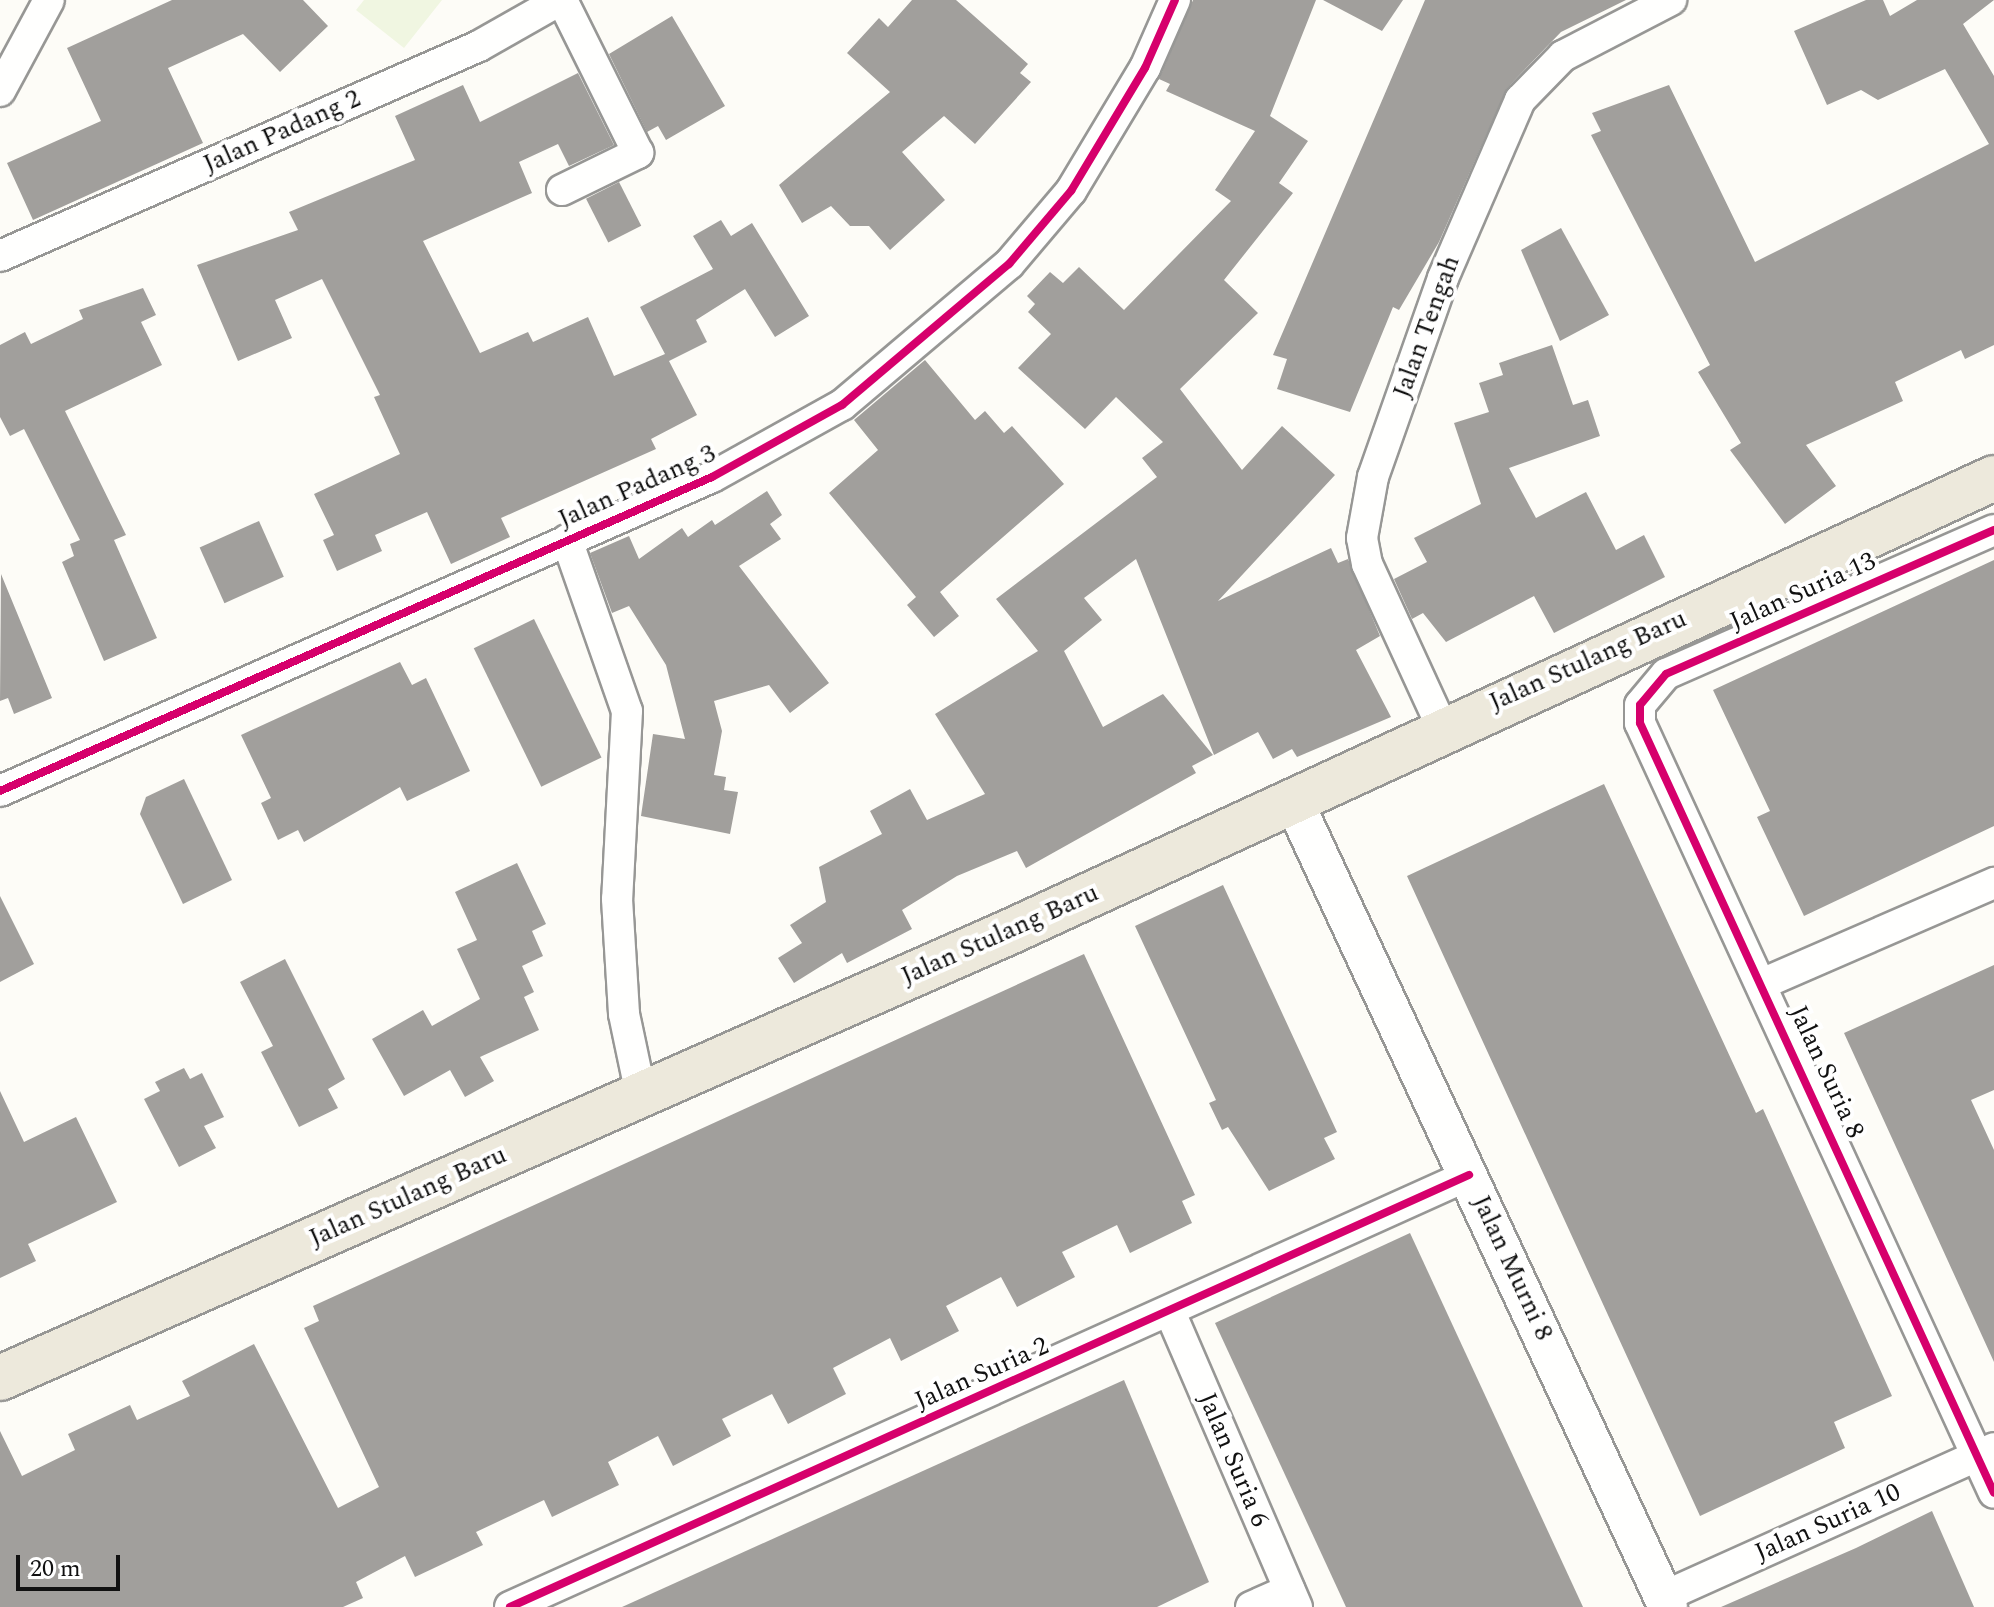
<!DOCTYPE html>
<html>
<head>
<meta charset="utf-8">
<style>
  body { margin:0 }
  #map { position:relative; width:1994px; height:1607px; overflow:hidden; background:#fdfcf7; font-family:Spectral,serif }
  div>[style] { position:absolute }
  .pitch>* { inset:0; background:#f0f6e1 }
  .building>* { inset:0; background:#a19f9c; transform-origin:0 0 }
  .roads { filter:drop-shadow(2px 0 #979795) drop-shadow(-2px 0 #979795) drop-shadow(0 2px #979795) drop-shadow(0 -2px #979795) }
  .minor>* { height:30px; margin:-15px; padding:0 15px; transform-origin:15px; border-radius:15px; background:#fffffe }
  .tertiary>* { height:38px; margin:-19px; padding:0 19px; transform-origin:19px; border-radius:19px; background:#fffffe }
  .primary>* { height:44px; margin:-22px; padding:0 22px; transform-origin:22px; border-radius:22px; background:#ede9dc }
  .cycleway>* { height:8px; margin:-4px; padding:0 4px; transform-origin:4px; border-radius:4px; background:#d6006c }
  span { translate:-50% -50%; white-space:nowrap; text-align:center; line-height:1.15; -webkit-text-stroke:8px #fff; paint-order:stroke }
  .street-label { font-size:26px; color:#111 }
  .scale { position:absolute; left:16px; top:1555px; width:104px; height:36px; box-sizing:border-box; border:4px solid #111; border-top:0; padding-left:10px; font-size:24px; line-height:28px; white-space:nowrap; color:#111; -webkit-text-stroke:6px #fff; paint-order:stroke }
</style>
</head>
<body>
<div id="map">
  <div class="pitch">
    <div style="clip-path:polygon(364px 0,442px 0,404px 48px,356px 10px)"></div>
  </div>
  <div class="building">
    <div style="clip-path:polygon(172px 0,303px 0,328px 26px,280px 72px,243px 34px,168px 68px,203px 143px,33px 220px,7px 163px,101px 121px,67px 48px)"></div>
    <div style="clip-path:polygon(912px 0,956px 0,1028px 64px,1020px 73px,1031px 82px,975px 144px,944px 116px,902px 152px,945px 200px,890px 250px,869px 226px,850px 226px,831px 206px,802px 223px,779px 185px,890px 92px,847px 53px,879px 18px,888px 27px)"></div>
    <div style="clip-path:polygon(1193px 0,1316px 0,1270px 116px,1308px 141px,1279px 183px,1293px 193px,1224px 280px,1258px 313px,1180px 389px,1242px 470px,1282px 426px,1335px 475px,1218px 601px,1331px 548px,1338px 563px,1348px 559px,1380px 636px,1356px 650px,1391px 717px,1297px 757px,1292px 749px,1273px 759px,1258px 732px,1214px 755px,1136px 559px,1084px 598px,1102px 620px,1064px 651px,1103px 727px,1163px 694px,1213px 755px,1192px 766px,1196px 773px,1026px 868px,1017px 851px,957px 876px,902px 910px,912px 929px,847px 963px,842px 953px,794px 983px,778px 958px,802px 943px,790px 925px,826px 902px,819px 867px,882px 834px,870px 811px,910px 789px,927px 820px,985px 794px,935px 714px,1038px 651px,996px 599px,1157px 477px,1142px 458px,1163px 442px,1116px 397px,1085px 429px,1018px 368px,1051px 334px,1028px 312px,1035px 304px,1027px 296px,1050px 272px,1063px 283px,1079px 267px,1124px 310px,1231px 201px,1215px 190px,1255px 131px,1166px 91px,1170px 84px,1159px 79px)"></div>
    <div style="clip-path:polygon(1323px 0,1403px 0,1382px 31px)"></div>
    <div style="clip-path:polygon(1425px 0,1626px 0,1561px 32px,1507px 88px,1439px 242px,1399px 310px,1393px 307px,1350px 412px,1277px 389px,1287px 359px,1273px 355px)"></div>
    <div style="clip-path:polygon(1866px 0,1883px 0,1890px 16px,1917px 0,1994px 0,1963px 24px,1994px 76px,1994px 345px,1965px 359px,1961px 350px,1895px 382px,1903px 401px,1806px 445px,1836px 486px,1785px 524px,1730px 450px,1741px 443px,1698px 372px,1710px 365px,1591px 135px,1601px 131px,1592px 113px,1669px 85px,1755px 262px,1989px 144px,1945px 69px,1878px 100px,1861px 90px,1827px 105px,1794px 31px)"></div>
    <div style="clip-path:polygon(672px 16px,725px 106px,666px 140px,658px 126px,647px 132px,609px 54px)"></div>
    <div style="clip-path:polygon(578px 73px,614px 145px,569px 166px,558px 144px,519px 162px,532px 193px,423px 241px,480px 353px,528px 332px,533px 342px,588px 317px,614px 376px,665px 354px,640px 307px,713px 269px,693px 236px,721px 220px,731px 236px,752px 223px,809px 316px,775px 337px,745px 289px,696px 320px,707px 342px,669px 361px,697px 415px,651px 439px,656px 449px,501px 518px,510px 537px,451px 564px,427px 512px,375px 535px,382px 551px,337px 571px,323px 540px,334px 535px,314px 494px,400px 454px,374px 397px,380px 395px,322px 279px,275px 300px,292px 338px,238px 361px,197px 265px,298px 230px,289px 212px,415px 160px,395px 116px,463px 85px,480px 122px)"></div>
    <div style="left:619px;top:182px;width:49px;height:37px;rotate:63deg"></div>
    <div style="clip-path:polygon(1561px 228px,1609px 315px,1560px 341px,1521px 250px)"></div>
    <div style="clip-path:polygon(143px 288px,156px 315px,141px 322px,162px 365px,65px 411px,126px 535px,114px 540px,157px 638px,104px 661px,62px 562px,74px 556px,70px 544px,80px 540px,24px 429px,10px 436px,0 417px,0 345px,25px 332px,31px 344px,83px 319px,79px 310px)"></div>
    <div style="clip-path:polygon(1552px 345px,1573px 405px,1588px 400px,1600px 436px,1509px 468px,1536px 518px,1586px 492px,1616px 550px,1644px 535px,1665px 577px,1554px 633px,1534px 596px,1446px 642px,1423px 613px,1412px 619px,1394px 579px,1427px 562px,1414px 538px,1481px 504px,1454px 423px,1489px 412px,1479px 383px,1503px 375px,1499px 363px)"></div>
    <div style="clip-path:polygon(925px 360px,975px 420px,985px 411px,1004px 433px,1012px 426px,1064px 484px,940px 592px,959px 616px,934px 637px,907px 605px,916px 597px,829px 493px,878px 450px,854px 420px)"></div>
    <div style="clip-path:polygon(767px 491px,782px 515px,770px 524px,781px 539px,739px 566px,829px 683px,790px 713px,769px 685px,714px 701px,722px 731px,714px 775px,726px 777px,724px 790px,738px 792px,730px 834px,641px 816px,653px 734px,685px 739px,666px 665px,629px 606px,612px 613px,590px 553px,629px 536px,639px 559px,682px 528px,688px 537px,712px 520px,715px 525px)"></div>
    <div style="left:259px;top:521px;width:61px;height:65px;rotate:66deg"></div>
    <div style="clip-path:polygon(1994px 560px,1994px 826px,1804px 916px,1757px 817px,1770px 811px,1713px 690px)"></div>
    <div style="clip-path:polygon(1px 574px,52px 698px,14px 714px,8px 698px,0 701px)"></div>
    <div style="left:534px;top:619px;width:154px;height:67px;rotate:64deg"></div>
    <div style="clip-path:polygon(400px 662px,412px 685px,426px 678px,470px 771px,407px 801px,400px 787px,304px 842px,298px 830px,278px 840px,261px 803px,271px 798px,241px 735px)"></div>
    <div style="clip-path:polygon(184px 779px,232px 880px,183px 904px,140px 814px,146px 797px)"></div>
    <div style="clip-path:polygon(1604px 784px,1756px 1113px,1763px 1109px,1892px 1396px,1834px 1422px,1845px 1448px,1700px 1516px,1407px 876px)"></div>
    <div style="clip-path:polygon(517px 863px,546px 924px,532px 931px,543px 956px,522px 966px,534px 992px,524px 997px,539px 1030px,480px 1057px,494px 1081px,465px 1097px,450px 1070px,404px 1096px,372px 1039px,423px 1010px,432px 1026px,480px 999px,457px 949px,477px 940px,455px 892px)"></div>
    <div style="clip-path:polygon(1223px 885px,1337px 1132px,1324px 1138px,1335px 1159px,1269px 1191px,1228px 1127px,1222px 1130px,1209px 1103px,1216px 1100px,1135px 926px)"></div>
    <div style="clip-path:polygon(0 896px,34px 964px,0 982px)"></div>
    <div style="clip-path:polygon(1084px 954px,1195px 1195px,1182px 1201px,1192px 1223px,1130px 1253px,1117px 1225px,1062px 1252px,1075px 1277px,1017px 1307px,1001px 1277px,946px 1306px,959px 1331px,901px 1361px,890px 1338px,833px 1368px,846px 1394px,788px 1424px,772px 1394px,722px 1419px,731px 1436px,673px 1466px,658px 1436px,608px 1462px,619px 1485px,552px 1517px,544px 1500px,476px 1532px,483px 1545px,415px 1577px,405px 1556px,356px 1582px,363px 1598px,343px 1607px,0 1607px,0 1431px,22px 1476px,75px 1450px,68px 1434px,130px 1405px,137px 1420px,190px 1396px,182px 1381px,254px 1344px,338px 1508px,379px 1487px,304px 1328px,319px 1321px,313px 1306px)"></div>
    <div style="clip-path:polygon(285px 959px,345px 1079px,328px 1089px,338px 1108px,299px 1127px,261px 1052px,273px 1046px,240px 982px)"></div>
    <div style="clip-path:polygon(1994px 965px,1994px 1090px,1971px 1100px,1994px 1150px,1994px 1362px,1844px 1033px)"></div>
    <div style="clip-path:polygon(184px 1068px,190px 1079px,202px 1073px,224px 1117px,204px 1126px,216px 1148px,179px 1167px,144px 1099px,160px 1091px,155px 1082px)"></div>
    <div style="clip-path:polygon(0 1091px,24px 1142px,76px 1117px,117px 1202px,28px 1244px,36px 1261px,0 1278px)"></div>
    <div style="clip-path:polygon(1410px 1233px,1583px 1607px,1346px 1607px,1215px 1323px)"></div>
    <div style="clip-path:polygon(1124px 1380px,1209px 1582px,1157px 1607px,622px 1607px)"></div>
    <div style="clip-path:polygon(1932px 1511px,1974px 1607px,1721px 1607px,1856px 1548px)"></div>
  </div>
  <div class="roads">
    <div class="minor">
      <div style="left:0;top:91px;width:103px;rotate:-61.7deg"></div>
      <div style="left:562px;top:190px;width:85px;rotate:-26deg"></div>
      <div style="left:638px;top:153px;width:171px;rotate:-116.4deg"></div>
      <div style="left:0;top:256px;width:523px;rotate:-23.67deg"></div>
      <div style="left:479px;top:46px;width:93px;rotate:-29.6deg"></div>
      <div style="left:1994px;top:530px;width:358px;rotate:156.3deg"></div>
      <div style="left:1666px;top:674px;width:40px;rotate:130deg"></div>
      <div style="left:1640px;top:705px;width:18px;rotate:90deg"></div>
      <div style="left:1640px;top:723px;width:847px;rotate:65.31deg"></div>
      <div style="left:567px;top:540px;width:181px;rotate:70.7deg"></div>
      <div style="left:627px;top:711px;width:188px;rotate:93deg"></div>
      <div style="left:617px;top:899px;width:115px;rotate:86.5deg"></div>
      <div style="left:624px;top:1014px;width:83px;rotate:78.1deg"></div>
      <div style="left:1442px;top:727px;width:179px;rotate:-114.7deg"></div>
      <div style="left:1367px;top:564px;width:26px;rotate:-101deg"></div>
      <div style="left:1362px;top:538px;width:62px;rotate:-79.8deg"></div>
      <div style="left:1373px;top:477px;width:211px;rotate:-70.6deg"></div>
      <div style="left:1443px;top:278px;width:194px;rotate:-66.6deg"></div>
      <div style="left:1520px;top:100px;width:62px;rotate:-45.7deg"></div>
      <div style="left:1563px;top:56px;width:122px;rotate:-27.4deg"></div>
      <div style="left:0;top:791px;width:778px;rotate:-23.8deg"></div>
      <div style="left:712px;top:477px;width:149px;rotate:-29deg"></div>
      <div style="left:842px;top:405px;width:219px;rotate:-40.2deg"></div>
      <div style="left:1009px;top:264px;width:96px;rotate:-49.7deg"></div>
      <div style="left:1071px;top:191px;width:144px;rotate:-59deg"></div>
      <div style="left:1145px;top:68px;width:74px;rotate:-66.2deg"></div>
      <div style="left:1764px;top:983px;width:251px;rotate:-23.5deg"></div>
      <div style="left:1170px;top:1312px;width:321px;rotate:66.7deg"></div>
      <div style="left:1663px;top:1597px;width:363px;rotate:-24.2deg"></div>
      <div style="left:510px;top:1607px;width:1052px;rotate:-24.25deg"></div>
      <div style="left:1251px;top:1607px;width:42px;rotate:-24.1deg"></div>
    </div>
    <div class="tertiary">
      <div style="left:1293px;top:800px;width:890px;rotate:65.08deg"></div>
    </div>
    <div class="primary">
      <div style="left:0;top:1378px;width:1099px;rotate:-23.84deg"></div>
      <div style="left:1005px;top:934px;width:1089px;rotate:-24.75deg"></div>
    </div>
  </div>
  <div class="cycleway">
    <div style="left:1994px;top:530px;width:358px;rotate:156.3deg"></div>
    <div style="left:1666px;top:674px;width:40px;rotate:130deg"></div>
    <div style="left:1640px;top:705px;width:18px;rotate:90deg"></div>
    <div style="left:1640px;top:723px;width:847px;rotate:65.31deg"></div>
    <div style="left:0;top:791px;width:778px;rotate:-23.8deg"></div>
    <div style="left:712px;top:477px;width:149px;rotate:-29deg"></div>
    <div style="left:842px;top:405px;width:219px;rotate:-40.2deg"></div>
    <div style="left:1009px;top:264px;width:96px;rotate:-49.7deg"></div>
    <div style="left:1071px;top:191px;width:144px;rotate:-59deg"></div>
    <div style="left:1145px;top:68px;width:74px;rotate:-66.2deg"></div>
    <div style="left:510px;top:1607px;width:1052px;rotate:-24.25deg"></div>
  </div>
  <div class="street-label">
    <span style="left:282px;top:132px;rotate:-24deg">Jalan Padang 2</span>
    <span style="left:1427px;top:327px;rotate:-70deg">Jalan Tengah</span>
    <span style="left:637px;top:487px;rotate:-24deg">Jalan Padang 3</span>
    <span style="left:1803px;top:592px;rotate:-24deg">Jalan Suria 13</span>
    <span style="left:1588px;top:661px;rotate:-24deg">Jalan Stulang Baru</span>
    <span style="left:1000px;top:935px;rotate:-24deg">Jalan Stulang Baru</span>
    <span style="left:1826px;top:1072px;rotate:65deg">Jalan Suria 8</span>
    <span style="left:408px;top:1197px;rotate:-24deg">Jalan Stulang Baru</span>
    <span style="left:1512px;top:1268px;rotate:65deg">Jalan Murni 8</span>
    <span style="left:982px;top:1374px;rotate:-24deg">Jalan Suria 2</span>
    <span style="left:1233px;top:1460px;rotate:67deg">Jalan Suria 6</span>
    <span style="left:1828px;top:1523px;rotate:-24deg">Jalan Suria 10</span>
  </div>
  <div class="scale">20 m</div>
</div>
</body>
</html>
